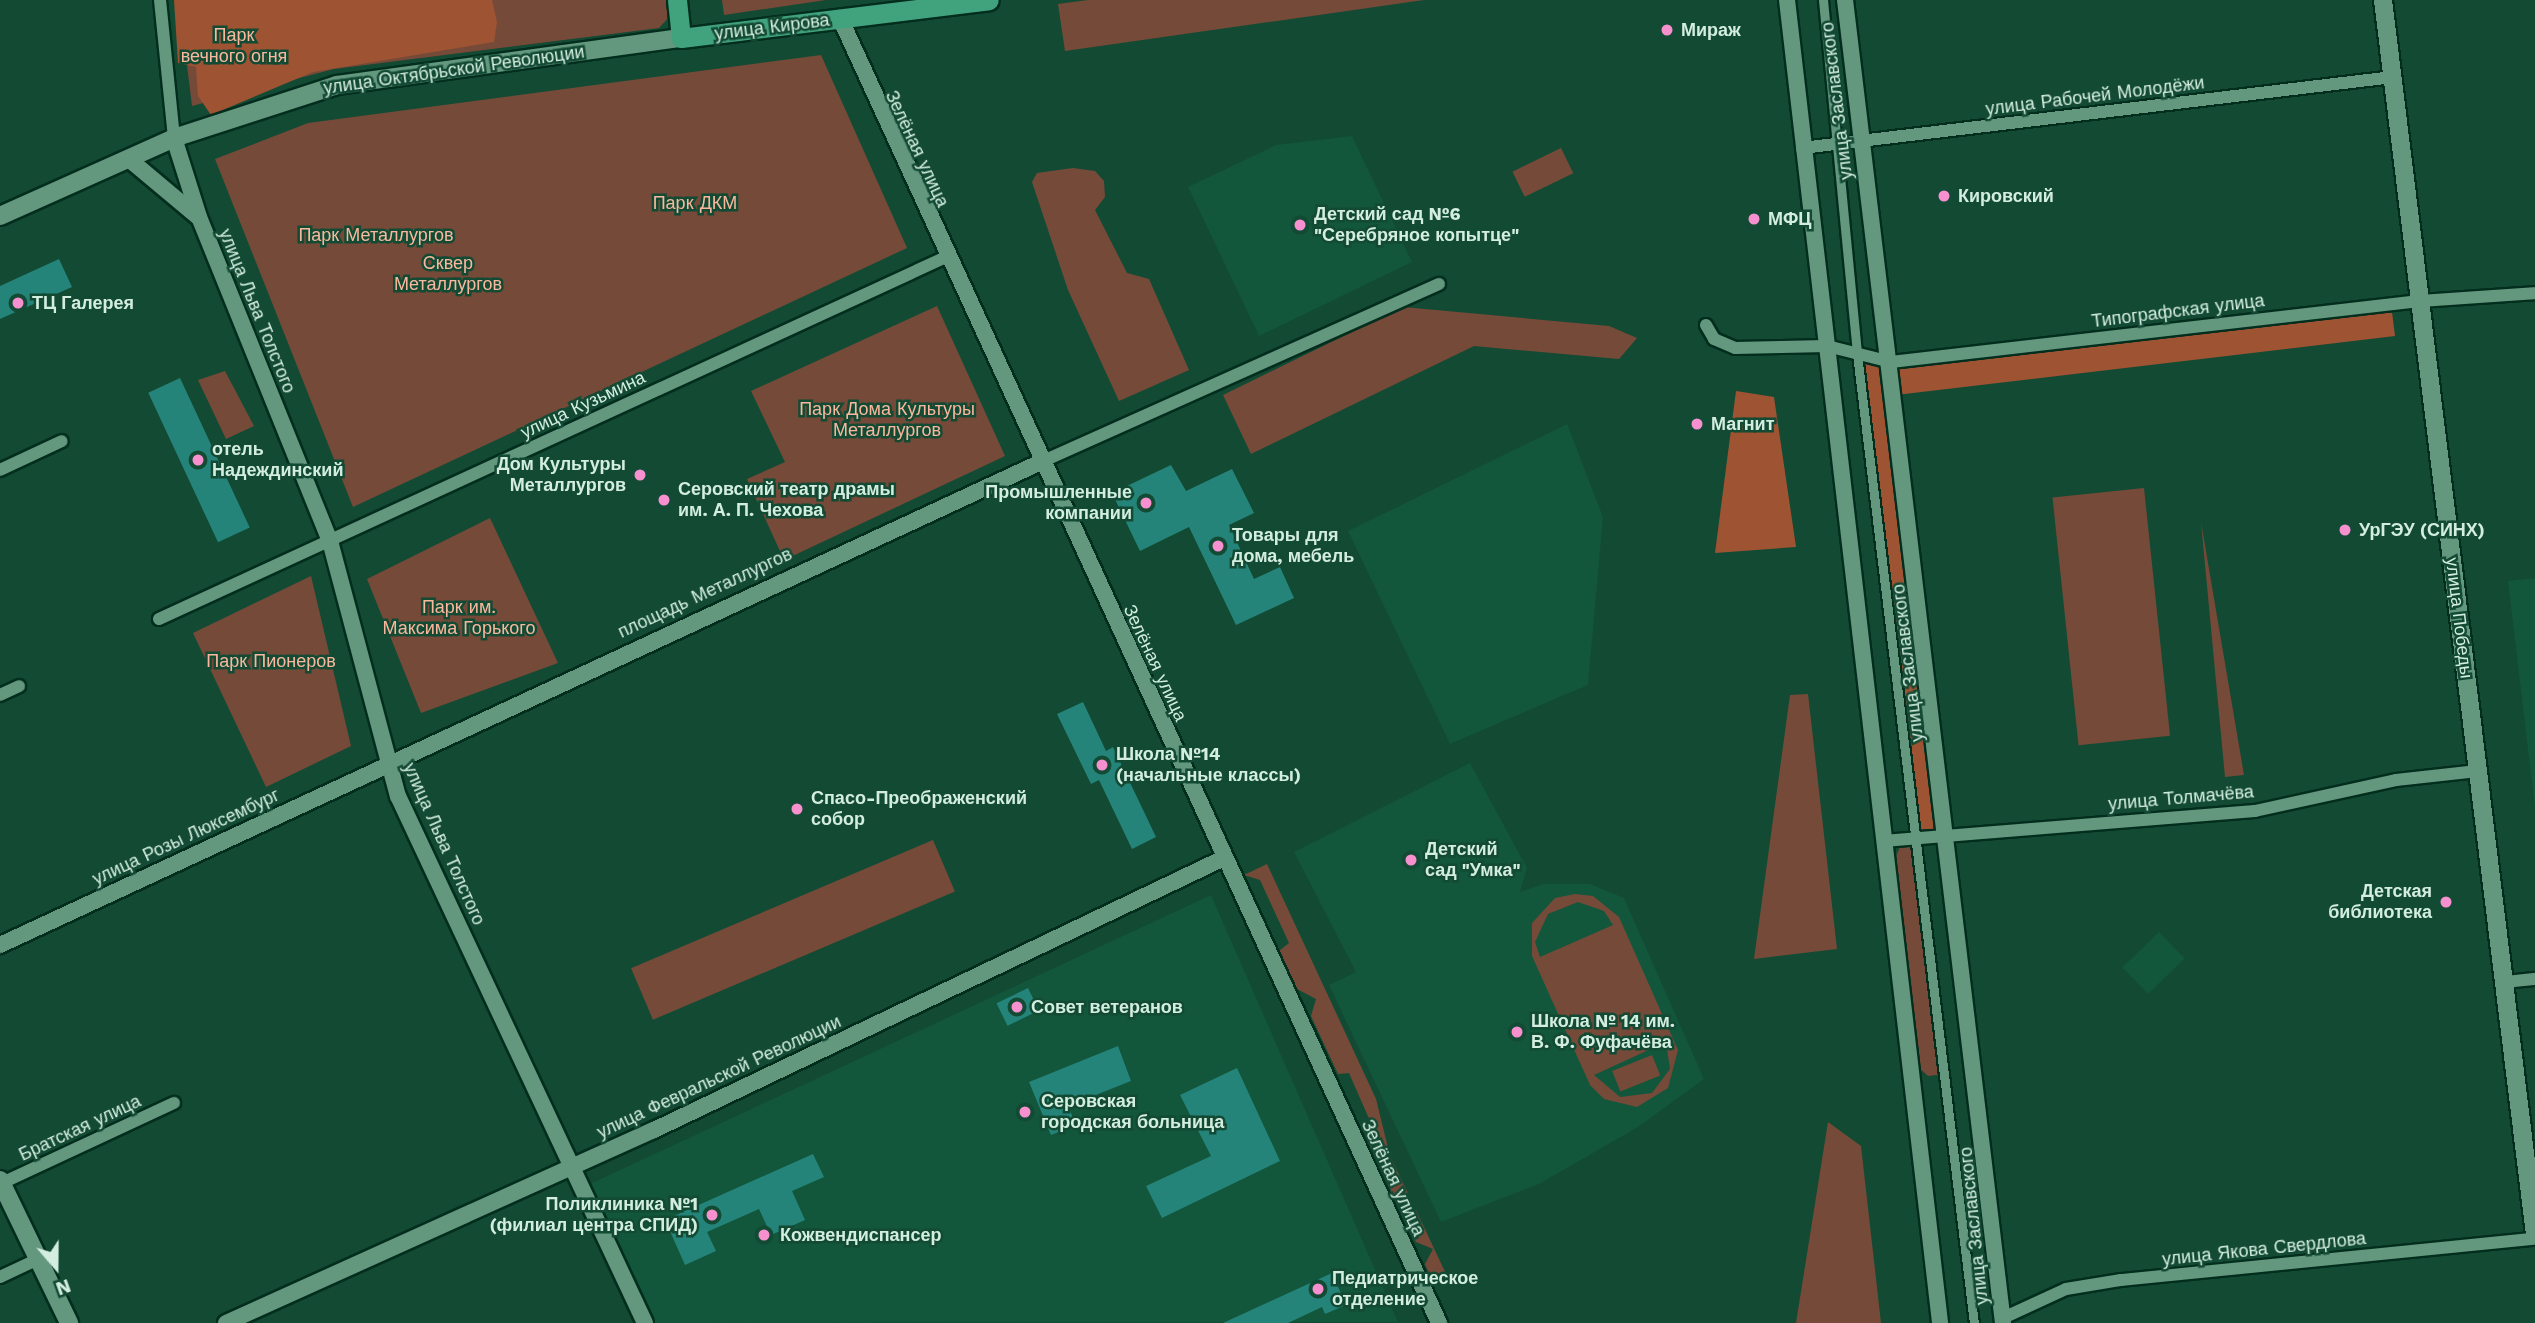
<!DOCTYPE html>
<html>
<head>
<meta charset="utf-8">
<style>
  body { margin:0 }
  #map { position:relative; width:2535px; height:1323px; overflow:hidden; background:#134a34; font-family:"Work Sans",sans-serif }
  div>[style] { position:absolute }
  .built>* { inset:0; background:#12563c; transform-origin:0 0 }
  .green>* { inset:0; background:#764a38; transform-origin:0 0 }
  .forest>* { inset:0; background:#9e5332 }
  .building>* { inset:0; background:#258479; transform-origin:0 0 }
  .roads { filter:drop-shadow(2px 0 #032e1e) drop-shadow(-2px 0 #032e1e) drop-shadow(0 2px #032e1e) drop-shadow(0 -2px #032e1e) }
  .pedestrian>* { height:9px; margin:-4.5px; padding:0 4.5px; transform-origin:4.5px; border-radius:4.5px; background:#63987f }
  .minor>* { height:12px; margin:-6px; padding:0 6px; transform-origin:6px; border-radius:6px; background:#63987f }
  .tertiary>* { height:16px; margin:-8px; padding:0 8px; transform-origin:8px; border-radius:8px; background:#63987f }
  .secondary>* { height:18px; margin:-9px; padding:0 9px; transform-origin:9px; border-radius:9px; background:#63987f }
  .primary>* { height:19px; margin:-9.5px; padding:0 9.5px; transform-origin:9.5px; border-radius:9.5px; background:#41a37d }
  .dots>* { width:19px; height:19px; translate:-50% -50%; box-sizing:border-box; border:4px solid #134a34; border-radius:50% }
  span { translate:-50% -50%; white-space:nowrap; text-align:center; line-height:1.15; -webkit-text-stroke:5px #134a34; paint-order:stroke }
  .street-label { font-size:18px; color:#d3eee0 }
  .poi-label { font-size:18px; color:#d3eee0; font-weight:700 }
  .left { translate:0 -50%; text-align:left }
  .right { translate:-100% -50%; text-align:right }
  .park-label { font-size:18px; color:#f9b89d }
  .north { position:absolute; left:21px; top:1232px; width:70px; height:70px; -webkit-text-stroke:5px #134a34; paint-order:stroke; rotate:160deg; font-size:19px; font-weight:700; line-height:28px; text-align:center; color:#d3eee0 }
  .north::after { content:''; display:block; margin:auto; width:24px; height:32px; background:#d3eee0; clip-path:polygon(50% 0,100% 100%,50% 72%,0 100%) }
</style>
</head>
<body>
<div id="map">
  <div class="built">
    <div style="clip-path:polygon(1352px 136px,1412px 262px,1259px 336px,1188px 187px,1276px 145px)"></div>
    <div style="clip-path:polygon(1567px 424px,1603px 517px,1588px 685px,1450px 744px,1348px 531px)"></div>
    <div style="clip-path:polygon(2535px 578px,2535px 808px,2508px 581px)"></div>
    <div style="clip-path:polygon(1470px 763px,1527px 868px,1520px 892px,1543px 884px,1590px 884px,1624px 898px,1704px 1079px,1638px 1127px,1539px 1184px,1441px 1222px,1329px 985px,1356px 972px,1294px 852px)"></div>
    <div style="clip-path:polygon(1211px 895px,1398px 1322px,654px 1323px,590px 1184px)"></div>
    <div style="left:2159px;top:932px;width:37px;height:51px;rotate:46deg"></div>
  </div>
  <div class="green">
    <div style="clip-path:polygon(179px 0,669px 0,671px 15px,659px 28px,334px 69px,192px 106px)"></div>
    <div style="clip-path:polygon(722px 0,826px 0,724px 15px)"></div>
    <div style="clip-path:polygon(1088px 0,1424px 0,1065px 51px,1058px 4px)"></div>
    <div style="clip-path:polygon(821px 55px,907px 248px,353px 507px,215px 159px,308px 123px)"></div>
    <div style="left:1561px;top:148px;width:28px;height:54px;rotate:64deg"></div>
    <div style="clip-path:polygon(1073px 168px,1095px 171px,1104px 181px,1105px 197px,1095px 210px,1127px 273px,1149px 279px,1189px 370px,1119px 401px,1068px 290px,1032px 182px,1037px 173px)"></div>
    <div style="clip-path:polygon(937px 306px,1005px 456px,784px 560px,747px 479px,785px 462px,751px 391px)"></div>
    <div style="clip-path:polygon(1403px 307px,1609px 326px,1637px 338px,1619px 359px,1474px 346px,1251px 454px,1223px 395px)"></div>
    <div style="clip-path:polygon(225px 371px,254px 426px,226px 439px,198px 380px)"></div>
    <div style="left:2144px;top:488px;width:249px;height:92px;rotate:84deg"></div>
    <div style="clip-path:polygon(490px 518px,558px 663px,421px 713px,367px 579px)"></div>
    <div style="clip-path:polygon(2201px 522px,2244px 775px,2225px 777px)"></div>
    <div style="clip-path:polygon(311px 576px,351px 746px,266px 787px,193px 633px)"></div>
    <div style="clip-path:polygon(1808px 694px,1837px 949px,1754px 959px,1790px 695px)"></div>
    <div style="left:933px;top:840px;width:56px;height:328px;rotate:67deg"></div>
    <div style="clip-path:polygon(1917px 842px,1944px 1074px,1928px 1076px,1918px 1067px,1895px 859px,1900px 847px)"></div>
    <div style="clip-path:polygon(1267px 864px,1376px 1099px,1390px 1156px,1408px 1193px,1395px 1199px,1367px 1139px,1374px 1130px,1349px 1073px,1338px 1074px,1311px 1016px,1316px 999px,1297px 989px,1279px 951px,1289px 943px,1260px 880px,1244px 875px)"></div>
    <div style="clip-path:polygon(evenodd,1575px 894px,1593px 896px,1619px 917px,1678px 1050px,1668px 1088px,1637px 1107px,1604px 1099px,1590px 1085px,1532px 956px,1532px 923px,1555px 898px,1575px 894px,1578px 902px,1604px 911px,1613px 925px,1540px 957px,1535px 942px,1548px 914px,1578px 902px,1575px 894px,1666px 1042px,1670px 1069px,1652px 1093px,1620px 1097px,1594px 1075px,1666px 1042px)"></div>
    <div style="left:1652px;top:1055px;width:22px;height:43px;rotate:68deg"></div>
    <div style="clip-path:polygon(1828px 1122px,1861px 1146px,1881px 1323px,1796px 1323px)"></div>
    <div style="clip-path:polygon(1416px 1210px,1447px 1276px,1433px 1283px,1425px 1264px,1433px 1249px,1416px 1242px,1406px 1224px)"></div>
  </div>
  <div class="forest">
    <div style="clip-path:polygon(174px 0,492px 0,497px 22px,494px 42px,313px 72px,211px 115px,198px 96px,196px 67px,178px 63px)"></div>
    <div style="clip-path:polygon(2391px 304px,2395px 336px,1896px 395px,1948px 833px,1916px 836px,1859px 365px)"></div>
    <div style="clip-path:polygon(1736px 391px,1774px 397px,1796px 547px,1715px 553px)"></div>
  </div>
  <div class="building">
    <div style="clip-path:polygon(59px 259px,72px 287px,0 319px,0 286px)"></div>
    <div style="left:180px;top:378px;width:165px;height:35px;rotate:65deg"></div>
    <div style="clip-path:polygon(1171px 465px,1186px 491px,1232px 469px,1254px 513px,1229px 525px,1254px 579px,1280px 567px,1294px 598px,1236px 625px,1189px 527px,1140px 551px,1112px 493px)"></div>
    <div style="clip-path:polygon(1083px 702px,1106px 751px,1113px 747px,1156px 837px,1132px 849px,1099px 780px,1091px 784px,1057px 714px)"></div>
    <div style="left:1028px;top:988px;width:25px;height:35px;rotate:64deg"></div>
    <div style="clip-path:polygon(1118px 1046px,1131px 1081px,1068px 1106px,1076px 1125px,1051px 1135px,1029px 1082px)"></div>
    <div style="clip-path:polygon(1237px 1068px,1280px 1161px,1162px 1218px,1146px 1186px,1211px 1156px,1180px 1095px)"></div>
    <div style="clip-path:polygon(813px 1154px,824px 1177px,792px 1191px,805px 1220px,771px 1235px,759px 1209px,707px 1232px,716px 1251px,685px 1265px,665px 1220px)"></div>
    <div style="clip-path:polygon(1332px 1273px,1346px 1305px,1325px 1314px,1322px 1307px,1288px 1323px,1223px 1323px)"></div>
  </div>
  <div class="roads">
    <div class="pedestrian">
      <div style="left:1823px;top:0;width:356px;rotate:84.5deg"></div>
      <div style="left:1857px;top:354px;width:976px;rotate:83.12deg"></div>
    </div>
    <div class="minor">
      <div style="left:160px;top:0;width:139px;rotate:84.2deg"></div>
      <div style="left:1802px;top:148px;width:595px;rotate:-6.85deg"></div>
      <div style="left:1706px;top:325px;width:16px;rotate:60deg"></div>
      <div style="left:1714px;top:339px;width:23px;rotate:23deg"></div>
      <div style="left:1735px;top:348px;width:92px;rotate:-1.2deg"></div>
      <div style="left:1827px;top:346px;width:66px;rotate:14deg"></div>
      <div style="left:1891px;top:362px;width:532px;rotate:-6.59deg"></div>
      <div style="left:2419px;top:301px;width:116px;rotate:-3.9deg"></div>
      <div style="left:1041px;top:462px;width:436px;rotate:-24.1deg"></div>
      <div style="left:0;top:470px;width:68px;rotate:-25.1deg"></div>
      <div style="left:159px;top:619px;width:866px;rotate:-24.7deg"></div>
      <div style="left:0;top:695px;width:21px;rotate:-25deg"></div>
      <div style="left:1883px;top:841px;width:373px;rotate:-4.6deg"></div>
      <div style="left:2255px;top:811px;width:144px;rotate:-12.4deg"></div>
      <div style="left:2396px;top:780px;width:82px;rotate:-6.3deg"></div>
      <div style="left:2505px;top:982px;width:30px;rotate:-6deg"></div>
      <div style="left:0;top:1184px;width:192px;rotate:-25deg"></div>
      <div style="left:0;top:1277px;width:42px;rotate:-25.3deg"></div>
      <div style="left:2003px;top:1318px;width:69px;rotate:-24.7deg"></div>
      <div style="left:2066px;top:1289px;width:56px;rotate:-9.3deg"></div>
      <div style="left:2121px;top:1280px;width:416px;rotate:-5.7deg"></div>
    </div>
    <div class="tertiary">
      <div style="left:1787px;top:0;width:1332px;rotate:83.4deg"></div>
      <div style="left:1845px;top:0;width:1332px;rotate:83.19deg"></div>
      <div style="left:840px;top:18px;width:1436px;rotate:65.34deg"></div>
      <div style="left:174px;top:138px;width:83px;rotate:72.4deg"></div>
      <div style="left:199px;top:217px;width:349px;rotate:68deg"></div>
      <div style="left:330px;top:541px;width:264px;rotate:75.1deg"></div>
      <div style="left:398px;top:796px;width:582px;rotate:64.89deg"></div>
      <div style="left:130px;top:160px;width:89px;rotate:40deg"></div>
      <div style="left:0;top:945px;width:1148px;rotate:-24.89deg"></div>
      <div style="left:226px;top:1323px;width:470px;rotate:-24.3deg"></div>
      <div style="left:654px;top:1130px;width:632px;rotate:-25.51deg"></div>
    </div>
    <div class="secondary">
      <div style="left:2383px;top:0;width:1244px;rotate:82.98deg"></div>
      <div style="left:0;top:216px;width:191px;rotate:-24.1deg"></div>
      <div style="left:174px;top:138px;width:171px;rotate:-18deg"></div>
      <div style="left:337px;top:85px;width:347px;rotate:-7.8deg"></div>
      <div style="left:0;top:1180px;width:159px;rotate:64.2deg"></div>
    </div>
    <div class="primary">
      <div style="left:677px;top:0;width:38px;rotate:84deg"></div>
      <div style="left:681px;top:38px;width:310px;rotate:-7deg"></div>
    </div>
  </div>
  <div class="dots">
    <div style="left:1667px;top:30px;background:#f690cf"></div>
    <div style="left:1944px;top:196px;background:#f690cf"></div>
    <div style="left:1754px;top:219px;background:#f690cf"></div>
    <div style="left:1300px;top:225px;background:#f690cf"></div>
    <div style="left:18px;top:303px;background:#f690cf"></div>
    <div style="left:1697px;top:424px;background:#f690cf"></div>
    <div style="left:198px;top:460px;background:#f690cf"></div>
    <div style="left:640px;top:475px;background:#f690cf"></div>
    <div style="left:664px;top:500px;background:#f690cf"></div>
    <div style="left:1146px;top:503px;background:#f690cf"></div>
    <div style="left:2345px;top:530px;background:#f690cf"></div>
    <div style="left:1218px;top:546px;background:#f690cf"></div>
    <div style="left:1102px;top:765px;background:#f690cf"></div>
    <div style="left:797px;top:809px;background:#f690cf"></div>
    <div style="left:1411px;top:860px;background:#f690cf"></div>
    <div style="left:2446px;top:902px;background:#f690cf"></div>
    <div style="left:1017px;top:1007px;background:#f690cf"></div>
    <div style="left:1517px;top:1032px;background:#f690cf"></div>
    <div style="left:1025px;top:1112px;background:#f690cf"></div>
    <div style="left:712px;top:1215px;background:#f690cf"></div>
    <div style="left:764px;top:1235px;background:#f690cf"></div>
    <div style="left:1318px;top:1289px;background:#f690cf"></div>
  </div>
  <div class="street-label">
    <span style="left:772px;top:27px;rotate:-7deg">улица Кирова</span>
    <span style="left:454px;top:70px;rotate:-8deg">улица Октябрьской Революции</span>
    <span style="left:2095px;top:96px;rotate:-7deg">улица Рабочей Молодёжи</span>
    <span style="left:1837px;top:101px;rotate:-97deg">улица Заславского</span>
    <span style="left:917px;top:149px;rotate:65deg">Зелёная улица</span>
    <span style="left:257px;top:311px;rotate:68deg">улица Льва Толстого</span>
    <span style="left:2178px;top:311px;rotate:-7deg">Типографская улица</span>
    <span style="left:583px;top:405px;rotate:-25deg">улица Кузьмина</span>
    <span style="left:705px;top:593px;rotate:-25deg">площадь Металлургов</span>
    <span style="left:2459px;top:618px;rotate:83deg">улица Победы</span>
    <span style="left:1155px;top:663px;rotate:65deg">Зелёная улица</span>
    <span style="left:1908px;top:663px;rotate:-97deg">улица Заславского</span>
    <span style="left:2181px;top:798px;rotate:-5deg">улица Толмачёва</span>
    <span style="left:186px;top:837px;rotate:-25deg">улица Розы Люксембург</span>
    <span style="left:444px;top:844px;rotate:66deg">улица Льва Толстого</span>
    <span style="left:719px;top:1077px;rotate:-25deg">улица Февральской Революции</span>
    <span style="left:80px;top:1128px;rotate:-25deg">Братская улица</span>
    <span style="left:1393px;top:1178px;rotate:65deg">Зелёная улица</span>
    <span style="left:1974px;top:1226px;rotate:-96deg">улица Заславского</span>
    <span style="left:2264px;top:1249px;rotate:-6deg">улица Якова Свердлова</span>
  </div>
  <div class="poi-label">
    <span class="left" style="left:1681px;top:30px">Мираж</span>
    <span class="left" style="left:1958px;top:196px">Кировский</span>
    <span class="left" style="left:1314px;top:225px">Детский сад №6<br>"Серебряное копытце"</span>
    <span class="left" style="left:1768px;top:219px">МФЦ</span>
    <span class="left" style="left:32px;top:303px">ТЦ Галерея</span>
    <span class="left" style="left:1711px;top:424px">Магнит</span>
    <span class="left" style="left:212px;top:460px">отель<br>Надеждинский</span>
    <span class="right" style="left:626px;top:475px">Дом Культуры<br>Металлургов</span>
    <span class="left" style="left:678px;top:500px">Серовский театр драмы<br>им. А. П. Чехова</span>
    <span class="right" style="left:1132px;top:503px">Промышленные<br>компании</span>
    <span class="left" style="left:2359px;top:530px">УрГЭУ (СИНХ)</span>
    <span class="left" style="left:1232px;top:546px">Товары для<br>дома, мебель</span>
    <span class="left" style="left:1116px;top:765px">Школа №14<br>(начальные классы)</span>
    <span class="left" style="left:811px;top:809px">Спасо-Преображенский<br>собор</span>
    <span class="left" style="left:1425px;top:860px">Детский<br>сад "Умка"</span>
    <span class="right" style="left:2432px;top:902px">Детская<br>библиотека</span>
    <span class="left" style="left:1031px;top:1007px">Совет ветеранов</span>
    <span class="left" style="left:1531px;top:1032px">Школа № 14 им.<br>В. Ф. Фуфачёва</span>
    <span class="left" style="left:1041px;top:1112px">Серовская<br>городская больница</span>
    <span class="right" style="left:698px;top:1215px">Поликлиника №1<br>(филиал центра СПИД)</span>
    <span class="left" style="left:780px;top:1235px">Кожвендиспансер</span>
    <span class="left" style="left:1332px;top:1289px">Педиатрическое<br>отделение</span>
  </div>
  <div class="park-label">
    <span style="left:234px;top:46px">Парк<br>вечного огня</span>
    <span style="left:695px;top:203px">Парк ДКМ</span>
    <span style="left:376px;top:235px">Парк Металлургов</span>
    <span style="left:448px;top:274px">Сквер<br>Металлургов</span>
    <span style="left:887px;top:420px">Парк Дома Культуры<br>Металлургов</span>
    <span style="left:459px;top:618px">Парк им.<br>Максима Горького</span>
    <span style="left:271px;top:661px">Парк Пионеров</span>
  </div>
  <div class="north">N</div>
</div>
</body>
</html>
